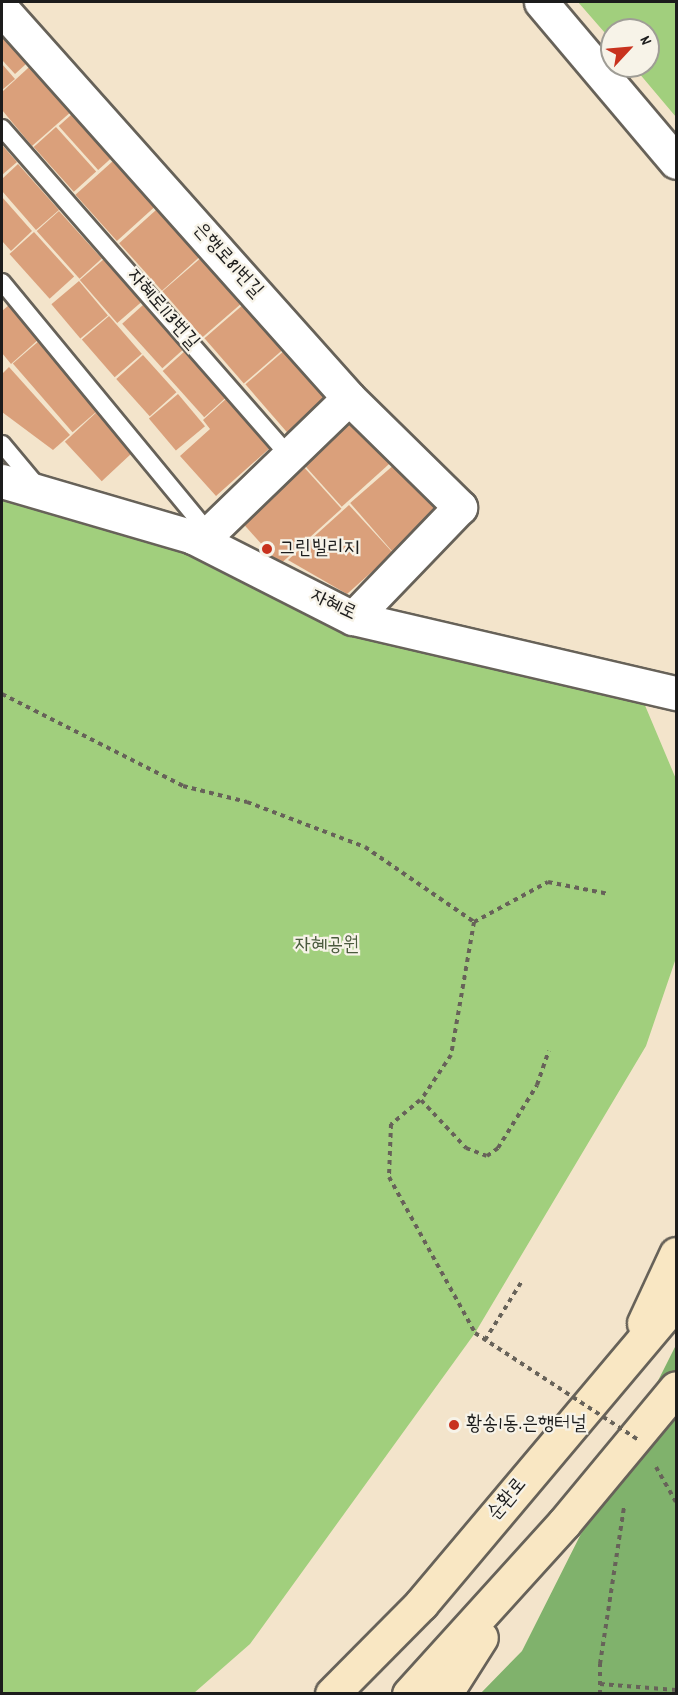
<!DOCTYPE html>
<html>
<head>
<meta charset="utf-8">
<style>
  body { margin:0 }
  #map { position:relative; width:678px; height:1695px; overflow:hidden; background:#f3e4cb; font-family:Dekko,"Poor Story",sans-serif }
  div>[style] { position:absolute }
  .green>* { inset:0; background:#a1cf7d }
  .forest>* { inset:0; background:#80b26c }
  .building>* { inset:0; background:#daa07b; transform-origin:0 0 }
  .path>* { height:4px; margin-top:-2px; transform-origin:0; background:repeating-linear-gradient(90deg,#676259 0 4.5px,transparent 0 9px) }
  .roads { filter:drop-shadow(2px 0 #676259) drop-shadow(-2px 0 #676259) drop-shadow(0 2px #676259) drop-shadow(0 -2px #676259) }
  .service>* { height:16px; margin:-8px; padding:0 8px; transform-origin:8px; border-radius:8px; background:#fff }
  .minor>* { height:33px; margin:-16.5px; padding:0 16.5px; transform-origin:16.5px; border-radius:16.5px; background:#fff }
  .tertiary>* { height:33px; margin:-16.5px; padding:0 16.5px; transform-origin:16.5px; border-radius:16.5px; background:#fff }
  .secondary>* { height:33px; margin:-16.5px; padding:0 16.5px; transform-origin:16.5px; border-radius:16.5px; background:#f9e7c3 }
  .path-bridge>* { height:4px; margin-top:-2px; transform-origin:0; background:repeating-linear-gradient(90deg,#676259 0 4.5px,transparent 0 9px) }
  .dots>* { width:16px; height:16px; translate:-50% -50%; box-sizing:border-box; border:3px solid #f7f3e8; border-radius:50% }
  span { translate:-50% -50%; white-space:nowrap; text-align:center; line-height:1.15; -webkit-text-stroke:4.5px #f7f3e8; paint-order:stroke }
  .street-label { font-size:20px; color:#1c1c1c }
  .poi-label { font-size:20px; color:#1c1c1c }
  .left { translate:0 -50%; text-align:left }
  .park-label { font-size:20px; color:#4b5b3e }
  .frame { position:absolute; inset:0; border:3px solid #1c1c1c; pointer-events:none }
  .north { position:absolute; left:600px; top:18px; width:60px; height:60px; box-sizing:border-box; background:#f7f3e8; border:2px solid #9f9d96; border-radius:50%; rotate:64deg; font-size:16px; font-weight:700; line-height:24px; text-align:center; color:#1c1c1c }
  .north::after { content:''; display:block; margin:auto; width:21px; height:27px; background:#c8321e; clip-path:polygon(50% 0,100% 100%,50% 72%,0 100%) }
</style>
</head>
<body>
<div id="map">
  <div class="green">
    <div style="clip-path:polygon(578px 2px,676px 2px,676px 117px,633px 66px,648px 66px,648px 30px,612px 30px,612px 41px)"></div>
    <div style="clip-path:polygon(2px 481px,353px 618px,636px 684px,676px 779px,676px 958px,646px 1046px,475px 1333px,250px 1644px,194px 1693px,2px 1694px)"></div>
  </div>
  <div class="forest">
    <div style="clip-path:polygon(676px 1345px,676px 1693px,480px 1694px,522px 1651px)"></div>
  </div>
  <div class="building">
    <div style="clip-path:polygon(2px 16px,37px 54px,15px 74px,2px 60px)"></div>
    <div style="clip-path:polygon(39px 58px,80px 104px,32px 146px,2px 110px,2px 92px)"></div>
    <div style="clip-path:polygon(2px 64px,15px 79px,2px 90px)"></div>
    <div style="left:81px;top:106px;width:59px;height:30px;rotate:48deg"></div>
    <div style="left:56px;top:127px;width:60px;height:30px;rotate:48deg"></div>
    <div style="clip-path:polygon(2px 145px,17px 162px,2px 175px)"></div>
    <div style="left:123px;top:152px;width:62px;height:64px;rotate:48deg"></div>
    <div style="clip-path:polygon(18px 164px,59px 210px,36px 230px,2px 191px,2px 179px)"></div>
    <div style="clip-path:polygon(2px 197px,32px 231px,11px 251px,2px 241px)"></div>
    <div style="left:166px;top:201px;width:64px;height:63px;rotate:48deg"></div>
    <div style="left:59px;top:211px;width:64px;height:30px;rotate:48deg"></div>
    <div style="left:34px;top:232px;width:60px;height:33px;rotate:48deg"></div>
    <div style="left:210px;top:250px;width:61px;height:63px;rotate:49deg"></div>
    <div style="left:104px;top:259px;width:57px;height:32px;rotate:49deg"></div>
    <div style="left:79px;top:281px;width:45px;height:36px;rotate:50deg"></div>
    <div style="left:252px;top:297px;width:60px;height:63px;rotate:49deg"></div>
    <div style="clip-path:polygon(9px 305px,39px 339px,11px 364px,2px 353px,2px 311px)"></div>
    <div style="left:143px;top:305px;width:60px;height:28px;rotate:48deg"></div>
    <div style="left:109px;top:316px;width:50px;height:36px;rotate:49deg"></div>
    <div style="left:40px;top:340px;width:91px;height:36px;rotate:49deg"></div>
    <div style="left:293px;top:343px;width:64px;height:63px;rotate:49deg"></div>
    <div style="left:185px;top:351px;width:62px;height:30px;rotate:48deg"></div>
    <div style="left:143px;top:355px;width:50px;height:36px;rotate:48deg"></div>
    <div style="clip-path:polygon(9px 367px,70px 435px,53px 450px,2px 412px,2px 374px)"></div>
    <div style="left:178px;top:394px;width:42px;height:38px;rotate:50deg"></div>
    <div style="clip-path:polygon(227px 398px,271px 447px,216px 496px,180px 456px,210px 429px,203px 420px)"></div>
    <div style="left:100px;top:409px;width:54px;height:48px;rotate:47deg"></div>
    <div style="left:361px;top:410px;width:59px;height:79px;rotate:48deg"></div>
    <div style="left:403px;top:457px;width:65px;height:70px;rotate:49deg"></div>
    <div style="left:302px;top:465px;width:59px;height:83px;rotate:48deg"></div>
    <div style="clip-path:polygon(349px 505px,393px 553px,347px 594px,288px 560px)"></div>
  </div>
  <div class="path">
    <div style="left:2px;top:694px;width:203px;rotate:26.9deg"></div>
    <div style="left:183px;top:786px;width:66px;rotate:14deg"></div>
    <div style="left:247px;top:802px;width:126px;rotate:20.9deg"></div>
    <div style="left:365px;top:847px;width:132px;rotate:34.5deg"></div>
    <div style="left:474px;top:922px;width:135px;rotate:99.8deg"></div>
    <div style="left:451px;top:1055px;width:54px;rotate:123.7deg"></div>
    <div style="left:421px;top:1100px;width:66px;rotate:46.8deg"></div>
    <div style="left:466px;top:1148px;width:22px;rotate:21deg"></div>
    <div style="left:487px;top:1156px;width:14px;rotate:-36deg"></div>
    <div style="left:498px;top:1148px;width:74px;rotate:-58.2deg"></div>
    <div style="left:537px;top:1085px;width:36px;rotate:-71deg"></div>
    <div style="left:474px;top:922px;width:84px;rotate:-28.4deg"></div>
    <div style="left:548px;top:882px;width:62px;rotate:11.1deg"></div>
    <div style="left:420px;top:1100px;width:38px;rotate:140deg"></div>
    <div style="left:391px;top:1124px;width:53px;rotate:92.2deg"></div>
    <div style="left:389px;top:1177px;width:178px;rotate:61.1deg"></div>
    <div style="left:485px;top:1340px;width:70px;rotate:-57.9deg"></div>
    <div style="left:656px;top:1467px;width:40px;rotate:60.3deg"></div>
    <div style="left:600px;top:1684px;width:76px;rotate:4.5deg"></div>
    <div style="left:600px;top:1694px;width:30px;rotate:-90deg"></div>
    <div style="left:600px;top:1664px;width:158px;rotate:-81.3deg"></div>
  </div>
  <div class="roads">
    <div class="service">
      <div style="left:2px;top:128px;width:439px;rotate:48.8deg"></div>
      <div style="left:2px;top:282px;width:325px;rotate:50.5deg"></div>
      <div style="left:2px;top:444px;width:56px;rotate:50.1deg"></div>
    </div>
    <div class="minor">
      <div style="left:541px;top:2px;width:209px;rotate:49.8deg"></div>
      <div style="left:2px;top:9px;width:521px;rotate:48.27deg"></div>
      <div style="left:349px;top:398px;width:156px;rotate:44.5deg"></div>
      <div style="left:460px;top:507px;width:154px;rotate:133.9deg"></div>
      <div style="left:193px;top:537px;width:16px;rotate:-14deg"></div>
      <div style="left:209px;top:533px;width:194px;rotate:-44deg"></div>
    </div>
    <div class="tertiary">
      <div style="left:2px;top:481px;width:199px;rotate:16.3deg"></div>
      <div style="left:193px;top:537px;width:179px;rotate:26.9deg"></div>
      <div style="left:353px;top:618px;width:332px;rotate:13.1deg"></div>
    </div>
    <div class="secondary">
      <div style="left:644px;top:1323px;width:76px;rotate:-65.1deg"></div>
      <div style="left:332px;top:1694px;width:127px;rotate:-45.3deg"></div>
      <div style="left:421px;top:1604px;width:396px;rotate:-49.9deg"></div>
      <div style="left:409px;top:1694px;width:231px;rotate:-47.8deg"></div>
      <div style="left:564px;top:1523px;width:175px;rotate:-50.3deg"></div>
      <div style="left:445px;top:1694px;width:67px;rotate:-57.7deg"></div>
    </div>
  </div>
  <div class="path-bridge">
    <div style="left:475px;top:1333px;width:197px;rotate:33.2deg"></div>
  </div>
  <div class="dots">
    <div style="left:267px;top:549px;background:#c8321e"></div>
    <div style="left:454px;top:1425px;background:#c8321e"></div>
  </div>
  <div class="street-label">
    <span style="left:227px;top:261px;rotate:48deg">은행로81번길</span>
    <span style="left:162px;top:310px;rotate:49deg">자혜로113번길</span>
    <span style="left:333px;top:606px;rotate:25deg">자혜로</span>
    <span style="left:508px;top:1500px;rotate:-50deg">순환로</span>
  </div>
  <div class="poi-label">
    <span class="left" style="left:279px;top:549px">그린빌리지</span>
    <span class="left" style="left:466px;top:1425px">황송1동.은행터널</span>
  </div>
  <div class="park-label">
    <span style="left:327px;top:946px">자혜공원</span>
  </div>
  <div class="frame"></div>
  <div class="north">N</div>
</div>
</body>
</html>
